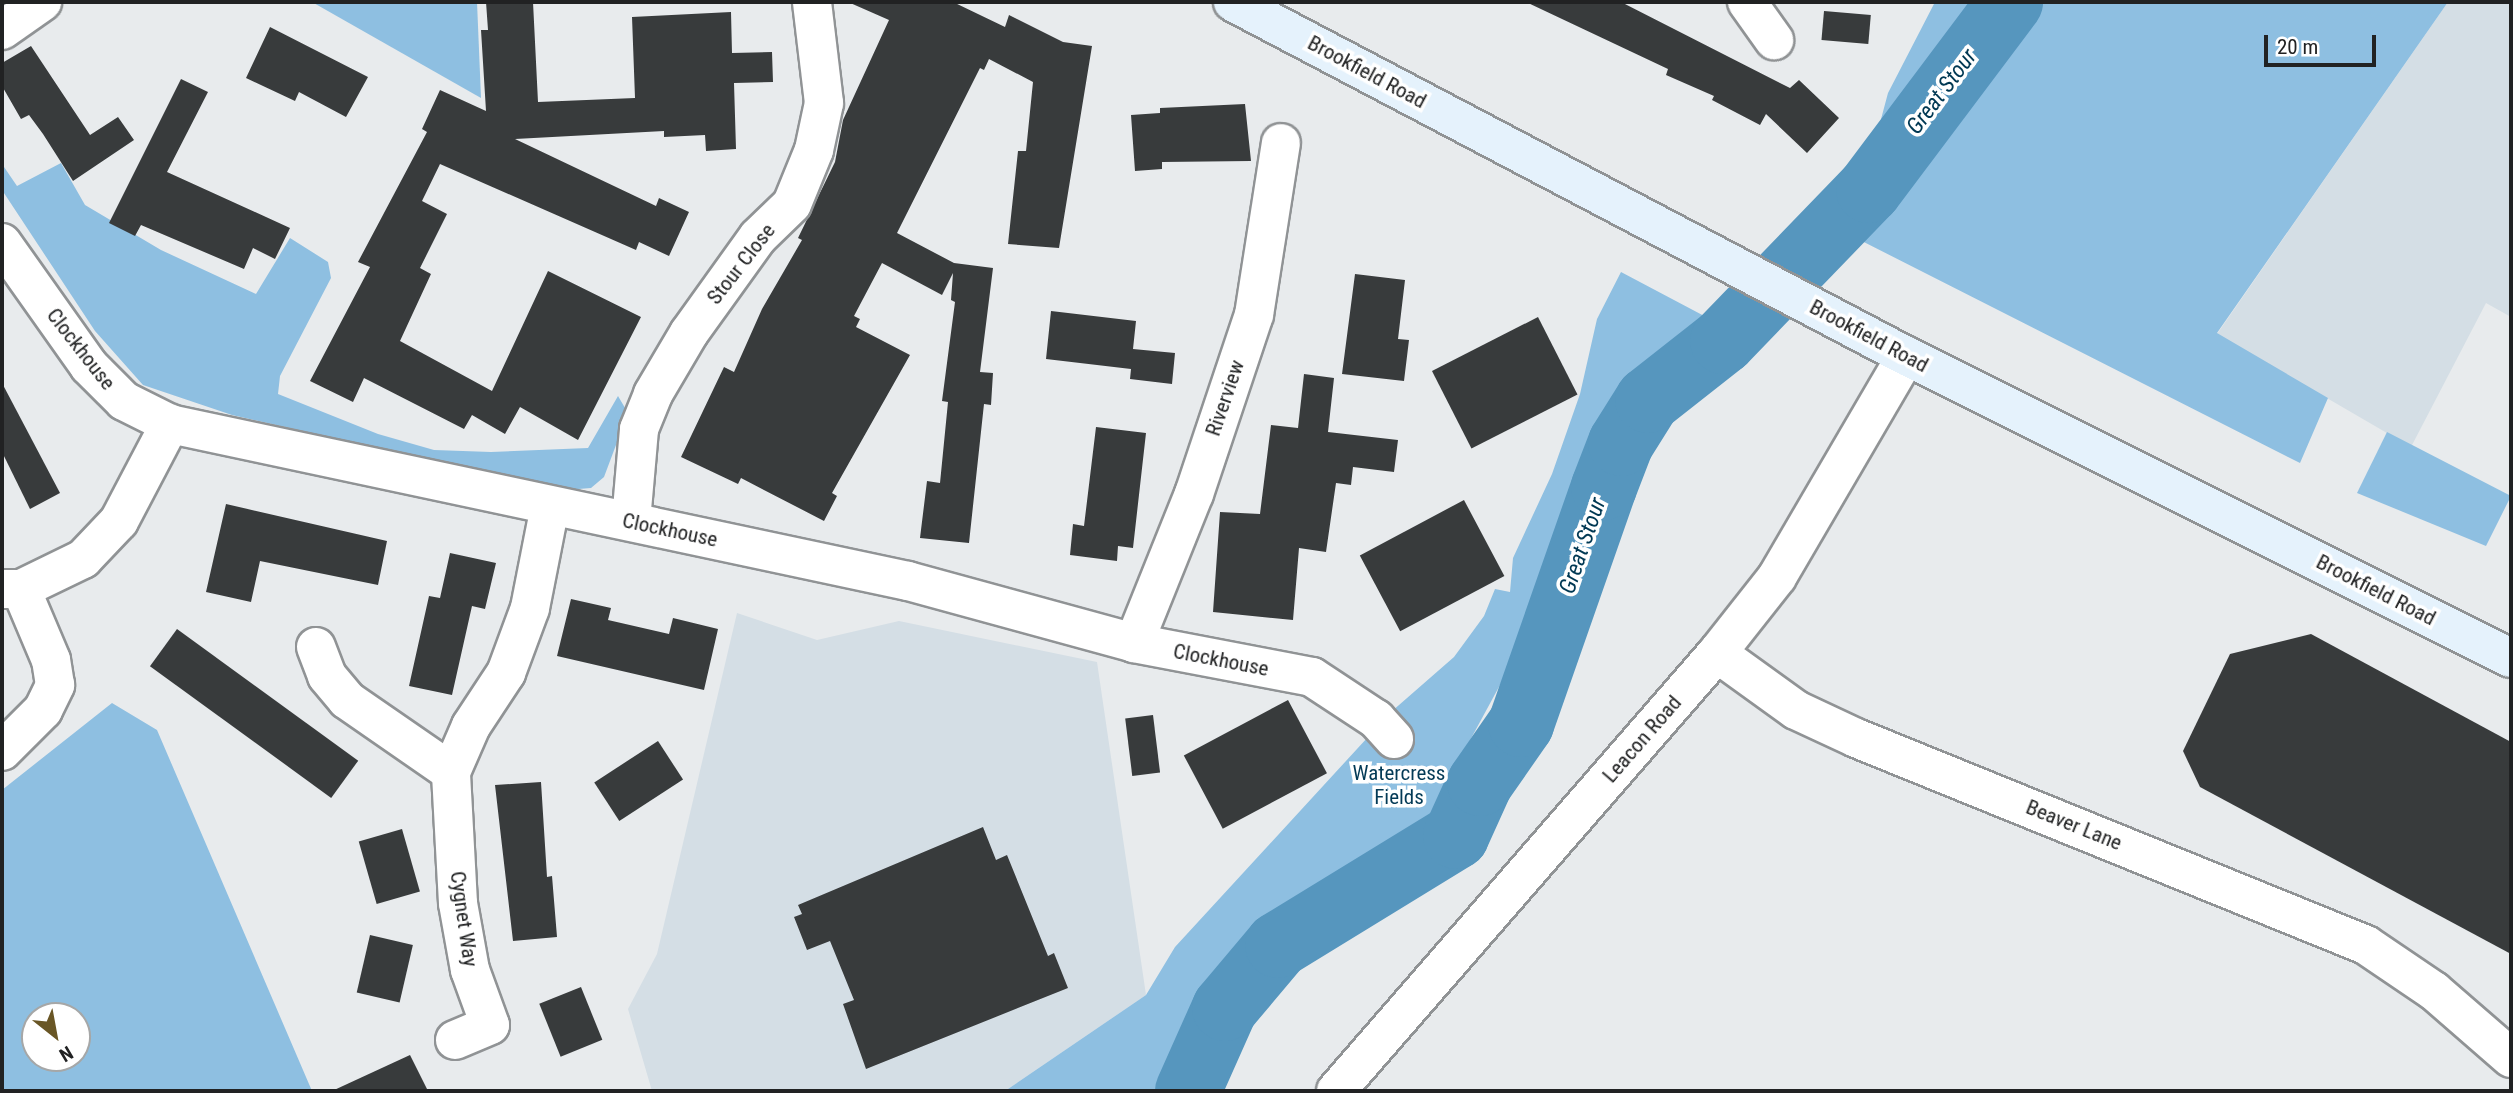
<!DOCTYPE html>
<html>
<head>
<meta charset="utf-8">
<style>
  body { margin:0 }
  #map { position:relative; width:2513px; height:1093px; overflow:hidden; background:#e8ebed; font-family:"Roboto Condensed",sans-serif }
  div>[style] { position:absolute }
  .built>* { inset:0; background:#d4dee5 }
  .green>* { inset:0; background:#8ebfe1 }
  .river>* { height:66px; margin:-33px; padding:0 33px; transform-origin:33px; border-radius:33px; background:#5696be }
  .building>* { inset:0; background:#383b3c; transform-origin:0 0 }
  .roads { filter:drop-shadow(2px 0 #909395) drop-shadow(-2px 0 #909395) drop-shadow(0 2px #909395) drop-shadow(0 -2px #909395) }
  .minor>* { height:38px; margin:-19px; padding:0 19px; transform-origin:19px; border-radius:19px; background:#fff }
  .tertiary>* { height:38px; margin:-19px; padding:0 19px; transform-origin:19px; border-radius:19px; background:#fff }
  .secondary>* { height:38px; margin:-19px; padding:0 19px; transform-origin:19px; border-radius:19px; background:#e5f2fc }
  span { translate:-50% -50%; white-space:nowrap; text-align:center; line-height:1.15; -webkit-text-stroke:7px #fff; paint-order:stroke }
  .street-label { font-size:21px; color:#212223 }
  .park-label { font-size:21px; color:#033a56 }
  .water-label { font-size:23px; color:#003853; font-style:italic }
  .frame { position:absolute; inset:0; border:4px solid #212223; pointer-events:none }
  .north { position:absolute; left:21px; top:1002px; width:70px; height:70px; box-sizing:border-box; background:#fff; border:2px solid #a6a7a7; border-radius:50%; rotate:149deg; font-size:19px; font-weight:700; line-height:28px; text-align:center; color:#212223 }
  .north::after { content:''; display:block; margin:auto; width:24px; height:32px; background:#695625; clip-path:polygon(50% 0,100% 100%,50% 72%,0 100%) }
  .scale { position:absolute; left:2264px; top:35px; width:112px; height:32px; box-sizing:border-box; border:4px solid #212223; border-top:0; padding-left:9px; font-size:21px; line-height:24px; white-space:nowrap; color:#212223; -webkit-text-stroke:5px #fff; paint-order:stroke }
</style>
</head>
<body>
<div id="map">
  <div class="built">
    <div style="clip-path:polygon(2448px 2px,2511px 2px,2511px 317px,2486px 303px,2411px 447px,2217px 334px)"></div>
    <div style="clip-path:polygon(737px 613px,817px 640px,899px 621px,1097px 662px,1146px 995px,1005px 1091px,652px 1091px,628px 1009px,657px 954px)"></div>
  </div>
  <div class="green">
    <div style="clip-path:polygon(312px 2px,477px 2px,481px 98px)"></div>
    <div style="clip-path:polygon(1935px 2px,2448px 2px,2217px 333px,2328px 398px,2300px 463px,1850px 235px,1888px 93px)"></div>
    <div style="clip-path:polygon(61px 163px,85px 205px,161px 250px,256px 294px,290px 238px,328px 262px,331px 278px,280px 376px,278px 394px,378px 434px,434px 450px,491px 452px,588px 448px,618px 396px,628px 413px,604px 477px,591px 488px,566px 490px,232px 415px,143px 385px,95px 331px,2px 190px,2px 164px,17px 186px)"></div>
    <div style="clip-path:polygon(1621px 272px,1708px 318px,1688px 327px,1650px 359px,1617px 406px,1551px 591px,1455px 768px,1454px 799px,1447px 818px,1426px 834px,1337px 878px,1248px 944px,1202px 1005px,1171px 1091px,1005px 1091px,1146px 995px,1175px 947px,1391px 712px,1454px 657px,1484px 616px,1495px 589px,1510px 592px,1513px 558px,1552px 474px,1580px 394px,1597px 319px)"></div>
    <div style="clip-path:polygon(2387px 432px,2511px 496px,2486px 546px,2357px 493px)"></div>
    <div style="clip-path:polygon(evenodd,112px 703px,157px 730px,312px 1091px,2px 1091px,2px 790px,112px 703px,35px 1016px,77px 1016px,77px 1058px,35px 1058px,35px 1016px)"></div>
  </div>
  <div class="river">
    <div style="left:1188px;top:1091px;width:91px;rotate:-66deg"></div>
    <div style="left:1225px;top:1008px;width:82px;rotate:-49.9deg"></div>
    <div style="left:1278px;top:945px;width:209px;rotate:-31.5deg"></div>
    <div style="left:1456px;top:836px;width:58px;rotate:-65.6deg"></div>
    <div style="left:1480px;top:783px;width:72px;rotate:-55.2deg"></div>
    <div style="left:1521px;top:724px;width:251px;rotate:-70.7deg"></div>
    <div style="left:1604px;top:487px;width:47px;rotate:-68.9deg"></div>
    <div style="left:1621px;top:443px;width:51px;rotate:-57.9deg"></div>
    <div style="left:1648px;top:400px;width:95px;rotate:-38.2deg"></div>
    <div style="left:1723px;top:341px;width:210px;rotate:-46deg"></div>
    <div style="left:1869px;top:190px;width:235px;rotate:-53.1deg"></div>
  </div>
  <div class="building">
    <div style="clip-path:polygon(486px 2px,533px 2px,538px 102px,635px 98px,632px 17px,731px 12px,732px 53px,772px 52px,773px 82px,734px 83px,736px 149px,706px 151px,705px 135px,664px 137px,664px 131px,515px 139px,656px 206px,659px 198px,689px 212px,669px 256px,639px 242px,636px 250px,440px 164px,422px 201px,447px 214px,420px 268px,431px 274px,400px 341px,492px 391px,548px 271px,641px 317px,578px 440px,520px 407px,505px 434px,472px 415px,464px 429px,364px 378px,353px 402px,310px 381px,370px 267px,358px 262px,427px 132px,422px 129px,440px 90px,486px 111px,481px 30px,488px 30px)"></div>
    <div style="clip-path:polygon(848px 2px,953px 2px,1005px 27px,1009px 15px,1063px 42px,1092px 46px,1059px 248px,1008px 244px,1018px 151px,1026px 151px,1033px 82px,989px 59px,984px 70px,980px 68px,897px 233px,954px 263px,993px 268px,980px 372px,993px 373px,991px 405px,984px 404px,969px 543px,920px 538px,927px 481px,940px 483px,948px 402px,942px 401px,955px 302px,951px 300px,953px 273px,942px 295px,882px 263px,854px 316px,860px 319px,856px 327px,910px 355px,832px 493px,837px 496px,824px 521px,741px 478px,738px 484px,681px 457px,724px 367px,734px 372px,762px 309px,802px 240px,798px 238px,835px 162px,843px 120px,889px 20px)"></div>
    <div style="clip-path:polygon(1526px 2px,1621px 2px,1790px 88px,1799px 80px,1839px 118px,1807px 153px,1766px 114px,1760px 125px,1712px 100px,1714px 96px,1666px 75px,1668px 69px)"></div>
    <div style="left:1824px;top:11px;width:47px;height:29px;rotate:5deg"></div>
    <div style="clip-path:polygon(270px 27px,368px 77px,346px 117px,299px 92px,295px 101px,246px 78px)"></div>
    <div style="clip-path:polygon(31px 46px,90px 135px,118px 117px,134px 140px,73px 181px,43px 134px,29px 115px,21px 119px,2px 86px,2px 63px)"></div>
    <div style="clip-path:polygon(181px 79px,208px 92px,167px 172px,290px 228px,275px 259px,253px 248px,244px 269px,141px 225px,135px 236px,109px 223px)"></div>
    <div style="clip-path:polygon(1245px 104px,1251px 161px,1162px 162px,1162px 169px,1135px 171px,1131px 115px,1160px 113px,1160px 108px)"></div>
    <div style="clip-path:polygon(1355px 274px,1405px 280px,1398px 339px,1409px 340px,1404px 381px,1342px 374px)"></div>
    <div style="clip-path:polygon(1051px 311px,1136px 321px,1133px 349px,1175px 353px,1172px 384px,1130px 379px,1131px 369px,1046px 359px)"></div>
    <div style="left:1538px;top:317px;width:87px;height:119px;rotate:63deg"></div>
    <div style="clip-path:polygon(1304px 374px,1334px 378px,1328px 432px,1398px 440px,1394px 472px,1353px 467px,1351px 485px,1336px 483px,1326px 552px,1299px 548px,1293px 620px,1213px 612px,1220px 512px,1260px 514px,1271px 425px,1298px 428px)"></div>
    <div style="clip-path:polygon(2px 383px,60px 493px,30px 509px,2px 452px)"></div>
    <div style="clip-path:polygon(1096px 427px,1146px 433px,1133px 548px,1118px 546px,1117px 561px,1070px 555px,1073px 524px,1084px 526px)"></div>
    <div style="left:1464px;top:500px;width:86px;height:118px;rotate:62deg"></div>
    <div style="clip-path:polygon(226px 504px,387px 541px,378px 585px,260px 561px,251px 602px,206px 592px)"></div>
    <div style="clip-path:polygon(450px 553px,496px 563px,485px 609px,472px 606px,452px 695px,409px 686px,429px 596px,440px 598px)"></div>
    <div style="clip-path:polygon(571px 599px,611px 608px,608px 620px,669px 634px,673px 618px,718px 629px,704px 690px,557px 656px)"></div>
    <div style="left:177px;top:629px;width:224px;height:46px;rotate:36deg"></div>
    <div style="clip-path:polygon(2311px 634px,2511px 742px,2511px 954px,2200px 787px,2183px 751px,2230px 654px)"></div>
    <div style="left:1288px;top:700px;width:83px;height:118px;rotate:62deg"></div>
    <div style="left:1153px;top:715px;width:58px;height:28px;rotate:83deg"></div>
    <div style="left:658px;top:741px;width:46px;height:76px;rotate:57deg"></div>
    <div style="clip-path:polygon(541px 782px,547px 877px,552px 876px,557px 937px,513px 941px,495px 785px)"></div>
    <div style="clip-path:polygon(983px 827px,996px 860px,1007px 855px,1048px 956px,1054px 953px,1068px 988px,866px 1069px,843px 1004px,854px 1000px,830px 941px,807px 950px,794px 917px,802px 914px,798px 905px)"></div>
    <div style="left:402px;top:829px;width:65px;height:45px;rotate:74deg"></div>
    <div style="left:370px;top:935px;width:44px;height:59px;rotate:13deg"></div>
    <div style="left:581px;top:987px;width:57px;height:45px;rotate:68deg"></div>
    <div style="clip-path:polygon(410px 1055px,428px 1091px,332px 1091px)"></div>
  </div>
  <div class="roads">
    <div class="minor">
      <div style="left:1747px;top:2px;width:47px;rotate:54.6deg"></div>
      <div style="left:2px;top:30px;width:49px;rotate:-35deg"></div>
      <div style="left:2px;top:243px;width:151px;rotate:54.7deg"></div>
      <div style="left:89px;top:366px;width:49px;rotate:45deg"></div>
      <div style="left:124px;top:401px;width:51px;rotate:26.6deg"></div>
      <div style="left:170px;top:424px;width:755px;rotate:12.01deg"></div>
      <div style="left:908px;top:581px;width:234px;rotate:15.3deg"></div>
      <div style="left:1134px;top:643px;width:181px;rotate:10.8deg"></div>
      <div style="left:1312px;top:677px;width:77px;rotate:33.3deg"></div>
      <div style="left:1376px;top:719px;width:27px;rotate:48deg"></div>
      <div style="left:631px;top:521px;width:92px;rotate:-85deg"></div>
      <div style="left:639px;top:429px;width:38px;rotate:-68deg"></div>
      <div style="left:653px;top:394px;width:71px;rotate:-59.5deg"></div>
      <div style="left:689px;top:333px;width:118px;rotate:-54.3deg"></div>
      <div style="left:758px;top:237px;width:47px;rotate:-44.1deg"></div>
      <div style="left:792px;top:204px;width:58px;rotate:-67.8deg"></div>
      <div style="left:814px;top:150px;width:48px;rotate:-78deg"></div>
      <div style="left:824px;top:103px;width:102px;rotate:-96.8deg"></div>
      <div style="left:2px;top:589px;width:19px"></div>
      <div style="left:21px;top:589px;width:69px;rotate:-25.8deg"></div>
      <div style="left:83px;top:559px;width:52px;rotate:-46.5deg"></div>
      <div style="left:119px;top:521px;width:110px;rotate:-62.3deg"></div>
      <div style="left:1134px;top:643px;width:161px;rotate:-68.1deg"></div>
      <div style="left:1194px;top:494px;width:189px;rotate:-71.5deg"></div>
      <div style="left:1254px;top:315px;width:174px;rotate:-81.1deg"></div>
      <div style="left:316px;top:647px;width:31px;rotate:69deg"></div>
      <div style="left:327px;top:676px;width:31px;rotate:50deg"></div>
      <div style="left:347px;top:700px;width:126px;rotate:34.7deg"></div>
      <div style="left:1717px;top:653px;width:97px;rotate:35.8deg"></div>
      <div style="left:1796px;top:710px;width:66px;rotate:25deg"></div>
      <div style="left:1856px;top:738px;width:550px;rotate:22.09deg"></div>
      <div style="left:2366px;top:945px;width:82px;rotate:34.1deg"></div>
      <div style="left:2434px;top:991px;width:102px;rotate:41deg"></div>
      <div style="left:2px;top:751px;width:58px;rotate:-45deg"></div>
      <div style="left:43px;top:710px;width:28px;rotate:-64deg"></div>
      <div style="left:55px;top:685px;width:25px;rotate:-99deg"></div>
      <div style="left:51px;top:660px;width:77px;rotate:-112.9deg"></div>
      <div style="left:455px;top:1040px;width:38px;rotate:-23deg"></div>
      <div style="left:490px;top:1025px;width:59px;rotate:-110deg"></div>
      <div style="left:470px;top:970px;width:68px;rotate:-100.2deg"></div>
      <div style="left:458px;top:903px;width:131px;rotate:-93.1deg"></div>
      <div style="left:451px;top:772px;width:50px;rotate:-66.5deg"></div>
      <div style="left:471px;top:726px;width:64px;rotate:-56.6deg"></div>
      <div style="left:506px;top:673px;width:69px;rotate:-69.7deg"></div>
      <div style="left:530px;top:608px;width:104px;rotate:-78.9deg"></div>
    </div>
    <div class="tertiary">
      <div style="left:1336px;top:1091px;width:581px;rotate:-48.98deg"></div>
      <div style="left:1717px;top:653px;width:97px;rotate:-51.7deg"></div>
      <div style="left:1777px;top:577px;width:256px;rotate:-59.7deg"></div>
    </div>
    <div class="secondary">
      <div style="left:1233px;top:2px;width:760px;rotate:27.74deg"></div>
      <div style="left:1906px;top:356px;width:676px;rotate:26.53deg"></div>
    </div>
  </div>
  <div class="street-label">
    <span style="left:1367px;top:72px;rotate:28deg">Brookfield Road</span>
    <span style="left:741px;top:264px;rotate:-52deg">Stour Close</span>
    <span style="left:1869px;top:336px;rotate:28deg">Brookfield Road</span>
    <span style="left:81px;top:349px;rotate:52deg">Clockhouse</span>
    <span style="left:1225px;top:398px;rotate:-71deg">Riverview</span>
    <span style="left:670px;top:530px;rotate:12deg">Clockhouse</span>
    <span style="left:2376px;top:590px;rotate:27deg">Brookfield Road</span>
    <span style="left:1221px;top:660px;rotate:11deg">Clockhouse</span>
    <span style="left:1642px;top:739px;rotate:-49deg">Leacon Road</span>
    <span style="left:2074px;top:825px;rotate:22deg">Beaver Lane</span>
    <span style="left:464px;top:919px;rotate:82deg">Cygnet Way</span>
  </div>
  <div class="park-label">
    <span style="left:1399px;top:785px">Watercress<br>Fields</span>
  </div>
  <div class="water-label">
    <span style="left:1942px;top:92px;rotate:-53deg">Great Stour</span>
    <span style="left:1583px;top:546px;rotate:-71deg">Great Stour</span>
  </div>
  <div class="frame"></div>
  <div class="north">N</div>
  <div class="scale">20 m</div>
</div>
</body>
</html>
